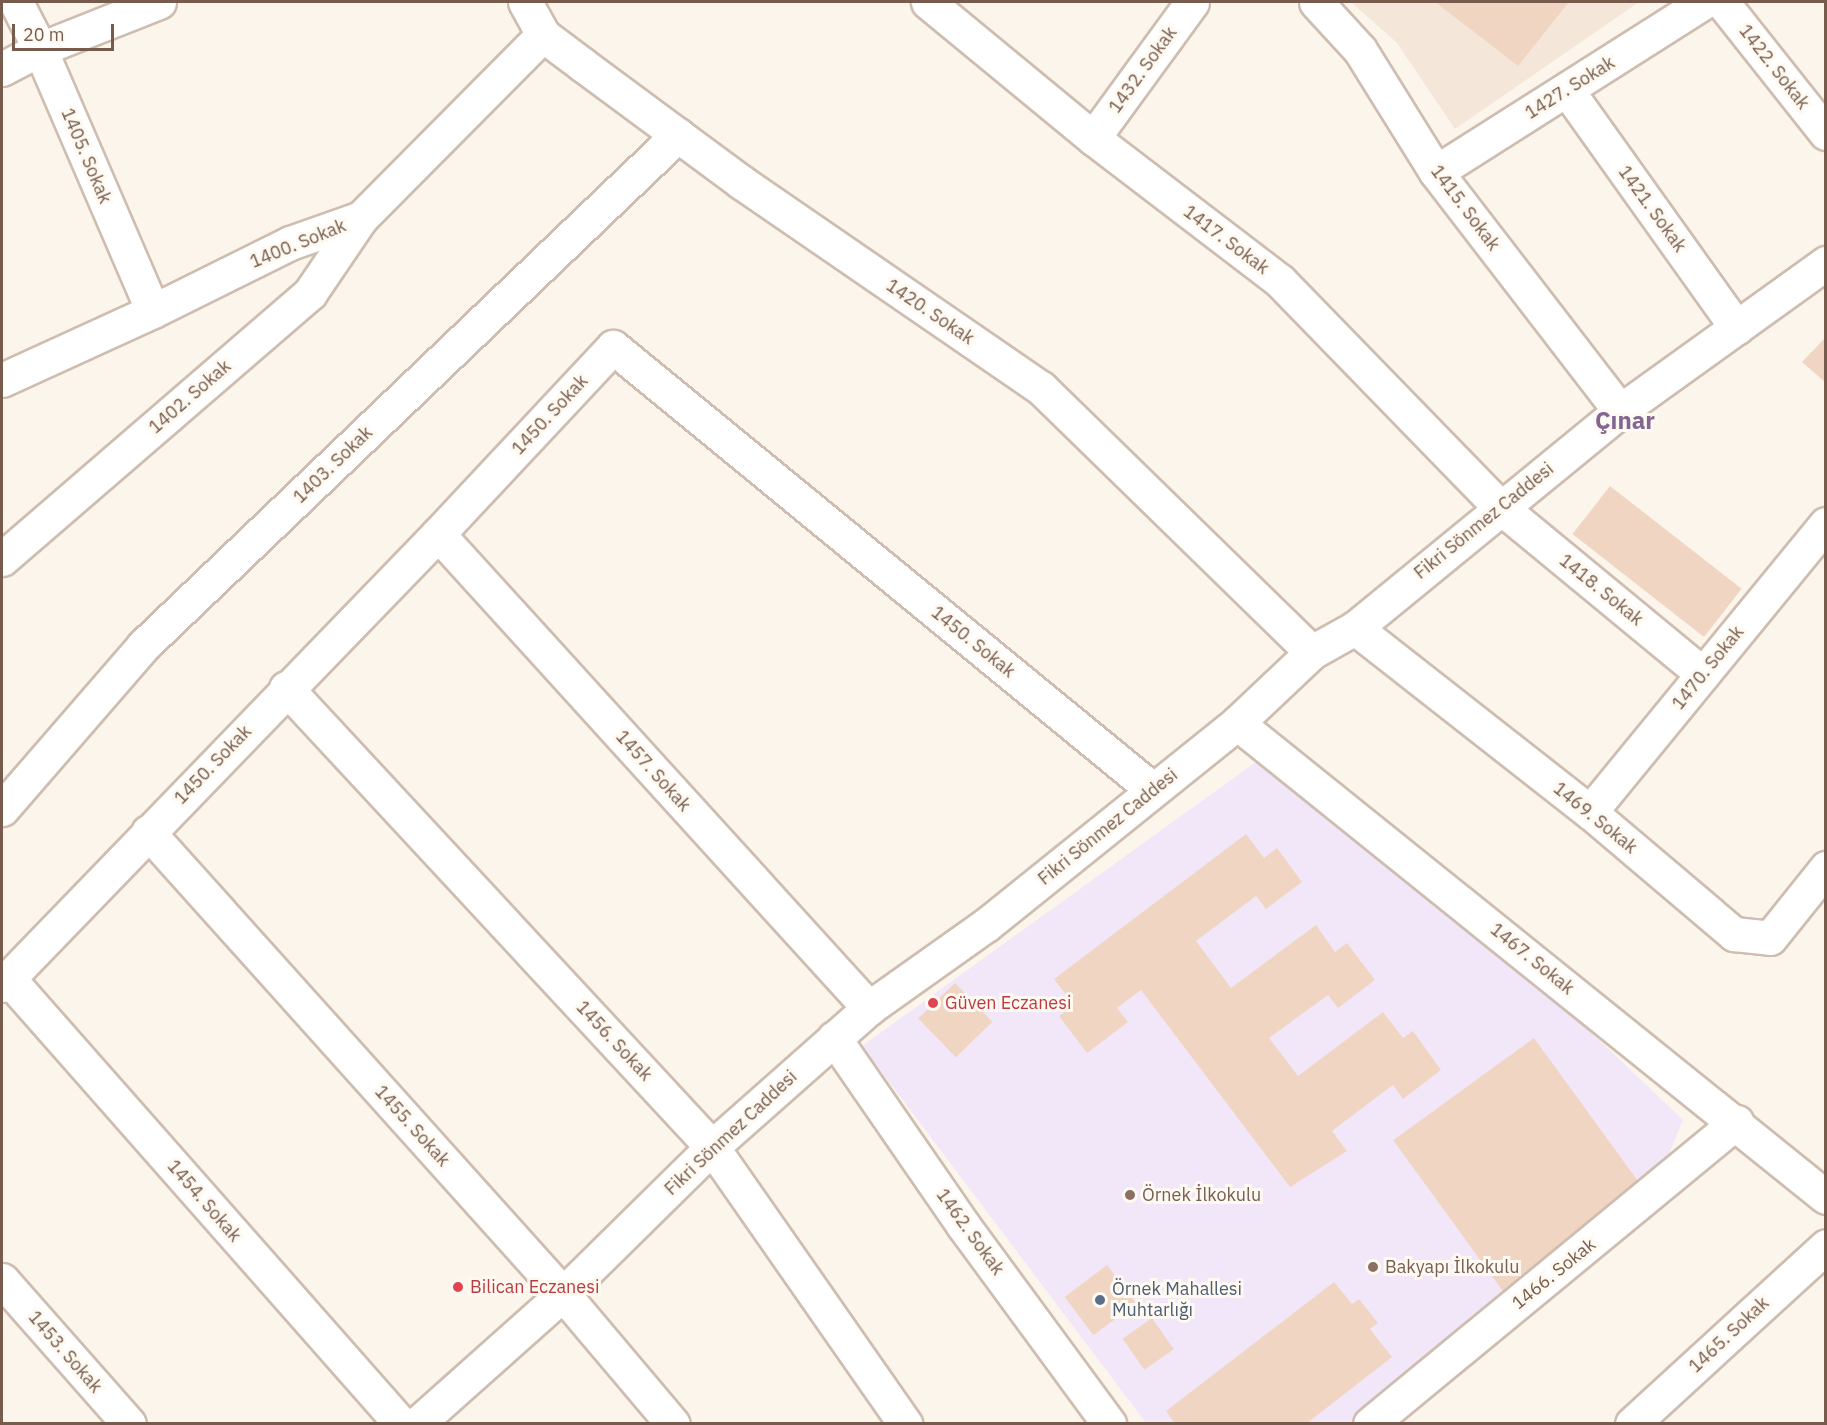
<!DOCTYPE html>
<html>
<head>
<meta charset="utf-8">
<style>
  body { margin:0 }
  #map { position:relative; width:1827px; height:1425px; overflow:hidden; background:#fcf5eb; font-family:"IBM Plex Sans",sans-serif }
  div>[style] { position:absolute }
  .residential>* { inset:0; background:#f4e7d9 }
  .education>* { inset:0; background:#f2e7f9 }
  .building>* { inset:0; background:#f1d5c3; transform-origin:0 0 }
  .roads { filter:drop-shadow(2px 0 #cebdb0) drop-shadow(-2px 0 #cebdb0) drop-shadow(0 2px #cebdb0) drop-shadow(0 -2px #cebdb0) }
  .minor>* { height:33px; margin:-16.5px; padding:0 16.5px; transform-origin:16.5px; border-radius:16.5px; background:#fff }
  .dots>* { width:16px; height:16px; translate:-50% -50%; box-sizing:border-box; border:3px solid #fef9f1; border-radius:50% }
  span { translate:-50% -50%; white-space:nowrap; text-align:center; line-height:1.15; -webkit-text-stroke:6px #fef9f1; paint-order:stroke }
  .street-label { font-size:18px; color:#775c4e }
  .health-label { font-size:18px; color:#be3a42 }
  .left { translate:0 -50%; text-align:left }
  .education-label { font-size:18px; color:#785e54 }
  .service-label { font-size:18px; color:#4e5e75 }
  .district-label { font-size:24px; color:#836692; font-weight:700 }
  .frame { position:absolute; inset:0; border:3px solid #775c4e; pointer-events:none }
  .scale { position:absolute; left:12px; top:24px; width:102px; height:27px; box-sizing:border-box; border:3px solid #775c4e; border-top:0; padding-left:8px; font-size:18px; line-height:21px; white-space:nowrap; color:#775c4e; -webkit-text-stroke:4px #fef9f1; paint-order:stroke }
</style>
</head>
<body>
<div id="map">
  <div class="residential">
    <div style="clip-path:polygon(1351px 2px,1639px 2px,1455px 129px,1397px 43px)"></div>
  </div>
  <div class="education">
    <div style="clip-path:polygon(1260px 759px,1555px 998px,1683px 1120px,1654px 1189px,1357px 1423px,1146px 1423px,862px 1046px)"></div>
  </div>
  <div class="building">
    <div style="clip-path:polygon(1435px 2px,1569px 2px,1518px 66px)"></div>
    <div style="clip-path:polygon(1826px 337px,1826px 383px,1802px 362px)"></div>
    <div style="left:1610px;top:486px;width:167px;height:61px;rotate:38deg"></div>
    <div style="clip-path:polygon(1246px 834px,1264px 858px,1277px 848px,1302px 882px,1266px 909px,1256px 896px,1196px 941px,1231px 988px,1316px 925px,1335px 952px,1347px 943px,1375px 980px,1338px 1008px,1328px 995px,1269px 1038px,1298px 1076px,1383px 1012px,1403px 1038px,1413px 1031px,1441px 1070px,1403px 1099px,1393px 1085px,1332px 1131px,1347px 1151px,1290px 1187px,1141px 990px,1117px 1008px,1128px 1022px,1087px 1053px,1059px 1016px,1074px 1005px,1054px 979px)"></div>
    <div style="left:955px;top:983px;width:54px;height:51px;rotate:46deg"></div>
    <div style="left:1534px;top:1038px;width:191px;height:174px;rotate:54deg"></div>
    <div style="left:1107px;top:1265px;width:48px;height:53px;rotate:53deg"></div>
    <div style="clip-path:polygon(1334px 1282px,1352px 1304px,1359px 1299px,1378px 1323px,1370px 1329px,1392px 1357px,1306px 1424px,1175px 1424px,1166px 1411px)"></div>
    <div style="left:1152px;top:1318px;width:38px;height:36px;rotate:55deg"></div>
  </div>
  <div class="roads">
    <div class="minor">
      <div style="left:16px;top:2px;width:53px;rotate:62.9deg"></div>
      <div style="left:40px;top:49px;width:285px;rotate:66.7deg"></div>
      <div style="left:525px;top:2px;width:38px;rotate:61deg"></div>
      <div style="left:543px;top:35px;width:50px;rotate:36.9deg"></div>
      <div style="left:583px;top:65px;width:197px;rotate:36.5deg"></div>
      <div style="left:741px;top:182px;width:364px;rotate:34.5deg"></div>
      <div style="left:1041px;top:388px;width:378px;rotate:44.3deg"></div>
      <div style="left:928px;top:2px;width:214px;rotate:39.5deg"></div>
      <div style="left:1093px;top:138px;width:235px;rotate:37.4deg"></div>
      <div style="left:1280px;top:281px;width:314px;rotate:45.8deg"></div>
      <div style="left:1499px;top:506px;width:264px;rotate:39.5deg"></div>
      <div style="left:1316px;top:2px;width:65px;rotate:47.5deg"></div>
      <div style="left:1360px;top:50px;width:144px;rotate:58.1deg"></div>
      <div style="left:1436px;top:172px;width:302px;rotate:52.4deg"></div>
      <div style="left:1722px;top:2px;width:167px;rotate:51.6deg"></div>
      <div style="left:2px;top:69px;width:43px;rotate:-27.8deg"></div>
      <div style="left:40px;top:49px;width:128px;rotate:-21.6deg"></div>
      <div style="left:1567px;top:90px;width:292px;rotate:54.5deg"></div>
      <div style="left:1093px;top:138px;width:168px;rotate:-53.9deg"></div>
      <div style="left:1436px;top:172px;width:317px;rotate:-32.4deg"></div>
      <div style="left:2px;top:380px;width:166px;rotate:-24.6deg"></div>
      <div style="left:153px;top:311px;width:153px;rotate:-26.4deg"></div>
      <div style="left:290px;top:243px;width:75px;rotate:-19.4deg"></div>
      <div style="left:361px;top:218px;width:258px;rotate:-45.2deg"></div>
      <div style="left:438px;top:534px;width:641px;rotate:47.72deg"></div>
      <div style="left:2px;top:559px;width:407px;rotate:-40.8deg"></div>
      <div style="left:310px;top:293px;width:91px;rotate:-55.8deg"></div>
      <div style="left:1355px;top:628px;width:298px;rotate:38.1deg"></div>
      <div style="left:1590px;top:812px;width:189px;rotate:40.3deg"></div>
      <div style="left:1734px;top:934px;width:36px;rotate:6deg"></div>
      <div style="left:1770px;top:938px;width:90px;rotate:-51.3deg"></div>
      <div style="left:286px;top:688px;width:626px;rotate:47.14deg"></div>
      <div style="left:712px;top:1147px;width:338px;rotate:55.1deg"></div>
      <div style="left:1237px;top:723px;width:756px;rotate:38.83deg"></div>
      <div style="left:2px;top:809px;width:216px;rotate:-49.1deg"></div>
      <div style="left:143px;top:646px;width:740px;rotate:-43.69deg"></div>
      <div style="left:1590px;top:812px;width:372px;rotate:-50.7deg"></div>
      <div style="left:148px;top:832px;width:621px;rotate:48.07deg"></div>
      <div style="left:563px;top:1294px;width:170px;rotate:49.8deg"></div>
      <div style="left:8px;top:978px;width:594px;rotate:48.61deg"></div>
      <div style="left:2px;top:985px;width:627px;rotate:-45.97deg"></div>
      <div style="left:438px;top:534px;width:256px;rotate:-46.9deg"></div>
      <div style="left:613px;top:347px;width:698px;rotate:39.36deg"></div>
      <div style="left:834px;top:1038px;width:227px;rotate:55.4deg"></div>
      <div style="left:963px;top:1225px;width:247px;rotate:53.7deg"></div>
      <div style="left:2px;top:1280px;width:192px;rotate:48.6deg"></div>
      <div style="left:417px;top:1424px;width:195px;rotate:-41.7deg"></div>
      <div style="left:563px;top:1294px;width:209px;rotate:-44.6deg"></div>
      <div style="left:712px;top:1147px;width:210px;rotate:-41.5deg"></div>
      <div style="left:869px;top:1008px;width:143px;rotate:-35.4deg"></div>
      <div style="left:986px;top:925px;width:322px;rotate:-38.8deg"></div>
      <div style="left:1237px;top:723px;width:103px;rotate:-43.4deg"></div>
      <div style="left:1312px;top:652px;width:49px;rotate:-29.2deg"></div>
      <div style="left:1355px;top:628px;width:343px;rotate:-39.3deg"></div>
      <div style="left:1620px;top:411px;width:254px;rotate:-35.7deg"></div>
      <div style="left:1370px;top:1424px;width:475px;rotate:-39.5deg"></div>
      <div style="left:1632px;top:1424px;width:263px;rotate:-42.5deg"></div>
    </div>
  </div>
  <div class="dots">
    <div style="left:933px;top:1003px;background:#e0444e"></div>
    <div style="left:1130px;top:1195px;background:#8d6e63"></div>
    <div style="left:1373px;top:1267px;background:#8d6e63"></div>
    <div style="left:458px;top:1287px;background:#e0444e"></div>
    <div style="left:1100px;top:1300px;background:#5c6f8a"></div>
  </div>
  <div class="street-label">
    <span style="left:1774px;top:67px;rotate:52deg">1422. Sokak</span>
    <span style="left:1143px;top:70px;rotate:-54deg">1432. Sokak</span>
    <span style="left:1570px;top:88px;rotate:-32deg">1427. Sokak</span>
    <span style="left:86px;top:156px;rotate:67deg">1405. Sokak</span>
    <span style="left:1465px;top:208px;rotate:53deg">1415. Sokak</span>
    <span style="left:1652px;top:209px;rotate:54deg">1421. Sokak</span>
    <span style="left:1226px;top:240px;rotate:37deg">1417. Sokak</span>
    <span style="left:298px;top:244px;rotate:-22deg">1400. Sokak</span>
    <span style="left:930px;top:312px;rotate:34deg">1420. Sokak</span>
    <span style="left:190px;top:397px;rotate:-41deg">1402. Sokak</span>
    <span style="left:550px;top:415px;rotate:-47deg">1450. Sokak</span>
    <span style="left:333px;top:465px;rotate:-44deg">1403. Sokak</span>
    <span style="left:1484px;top:521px;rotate:-39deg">Fikri Sönmez Caddesi</span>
    <span style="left:1601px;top:590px;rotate:39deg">1418. Sokak</span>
    <span style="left:973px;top:642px;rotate:39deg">1450. Sokak</span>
    <span style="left:1708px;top:668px;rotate:-51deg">1470. Sokak</span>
    <span style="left:213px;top:765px;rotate:-46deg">1450. Sokak</span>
    <span style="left:653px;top:771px;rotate:48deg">1457. Sokak</span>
    <span style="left:1595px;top:818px;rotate:39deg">1469. Sokak</span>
    <span style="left:1108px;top:827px;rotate:-39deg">Fikri Sönmez Caddesi</span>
    <span style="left:1532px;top:959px;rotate:39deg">1467. Sokak</span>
    <span style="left:614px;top:1041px;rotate:47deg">1456. Sokak</span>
    <span style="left:412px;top:1126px;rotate:48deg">1455. Sokak</span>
    <span style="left:731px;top:1133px;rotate:-43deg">Fikri Sönmez Caddesi</span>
    <span style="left:204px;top:1201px;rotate:49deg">1454. Sokak</span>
    <span style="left:970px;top:1232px;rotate:54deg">1462. Sokak</span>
    <span style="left:1554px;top:1274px;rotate:-39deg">1466. Sokak</span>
    <span style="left:1729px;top:1335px;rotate:-43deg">1465. Sokak</span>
    <span style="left:65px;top:1352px;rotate:49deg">1453. Sokak</span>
  </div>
  <div class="health-label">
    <span class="left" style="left:945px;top:1003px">Güven Eczanesi</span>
    <span class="left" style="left:470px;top:1287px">Bilican Eczanesi</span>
  </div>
  <div class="education-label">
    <span class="left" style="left:1142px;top:1195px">Örnek İlkokulu</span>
    <span class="left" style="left:1385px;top:1267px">Bakyapı İlkokulu</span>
  </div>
  <div class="service-label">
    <span class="left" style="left:1112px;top:1300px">Örnek Mahallesi<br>Muhtarlığı</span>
  </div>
  <div class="district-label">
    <span style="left:1625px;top:421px">Çınar</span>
  </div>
  <div class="frame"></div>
  <div class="scale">20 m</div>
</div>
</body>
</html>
